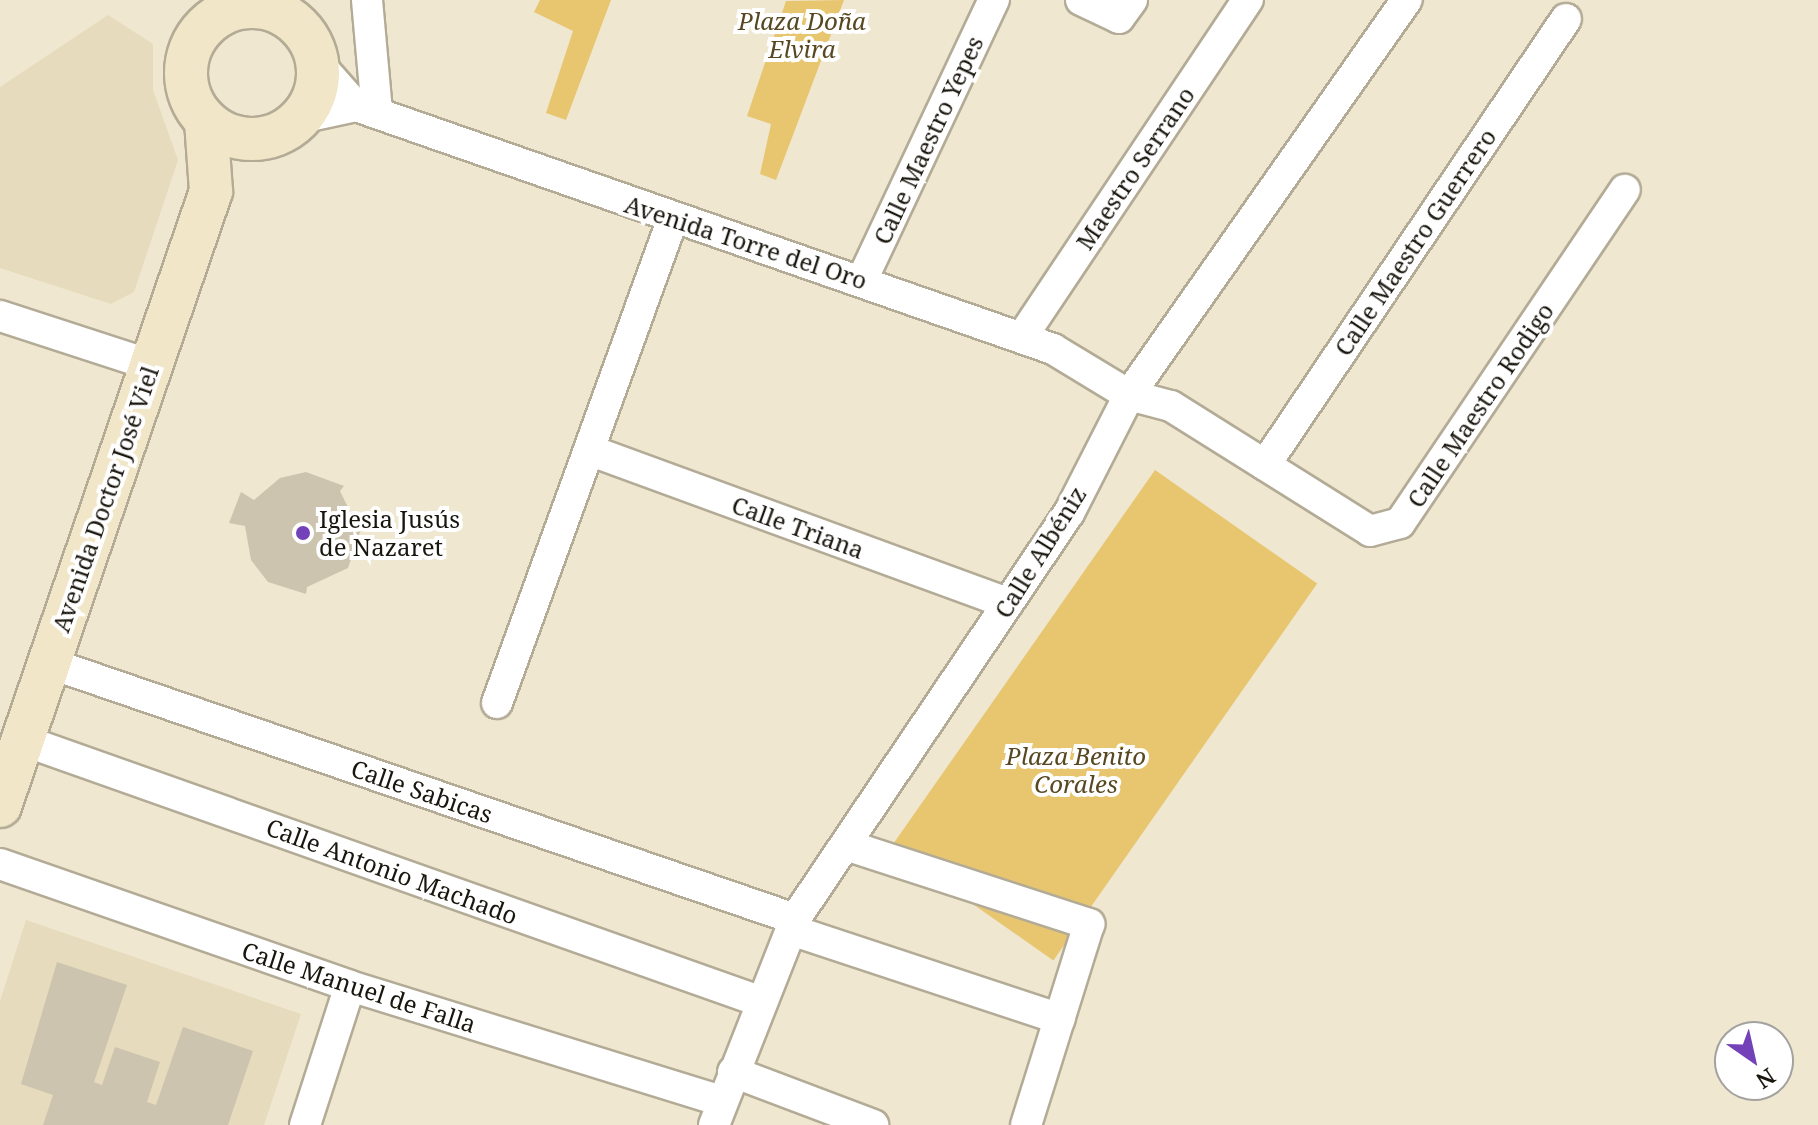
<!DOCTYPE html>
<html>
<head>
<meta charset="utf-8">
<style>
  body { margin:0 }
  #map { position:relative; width:1818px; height:1125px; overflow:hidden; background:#efe7d0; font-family:"Noto Serif",serif }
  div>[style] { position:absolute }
  .built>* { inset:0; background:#e7dbbe }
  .green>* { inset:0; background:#e8c670; transform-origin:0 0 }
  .building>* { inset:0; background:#ccc4ae }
  .roads { filter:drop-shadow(2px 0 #b3ab96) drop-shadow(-2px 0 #b3ab96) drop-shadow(0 2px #b3ab96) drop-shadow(0 -2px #b3ab96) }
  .street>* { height:30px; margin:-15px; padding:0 15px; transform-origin:15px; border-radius:15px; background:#fff }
  .secondary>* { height:42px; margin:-21px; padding:0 21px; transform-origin:21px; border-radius:21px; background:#f1e6c7 }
  .secondary>.ring { margin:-21px; padding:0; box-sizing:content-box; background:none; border:42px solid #f1e6c7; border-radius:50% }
  .dots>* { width:22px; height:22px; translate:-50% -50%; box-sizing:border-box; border:4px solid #fff; border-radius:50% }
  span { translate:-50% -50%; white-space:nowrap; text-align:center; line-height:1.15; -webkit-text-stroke:8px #fff; paint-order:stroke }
  .park-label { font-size:24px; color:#574821; font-style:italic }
  .street-label { font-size:24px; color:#19160e }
  .poi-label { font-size:24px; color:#19160e }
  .left { translate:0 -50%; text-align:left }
  .north { position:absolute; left:1714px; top:1021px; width:80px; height:80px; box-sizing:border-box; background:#fff; border:2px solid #a3a29f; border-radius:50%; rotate:146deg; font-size:22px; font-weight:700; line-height:32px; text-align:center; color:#19160e }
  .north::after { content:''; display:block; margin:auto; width:28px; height:36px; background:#7342b9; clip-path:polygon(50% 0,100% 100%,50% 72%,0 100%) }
</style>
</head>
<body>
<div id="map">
  <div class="built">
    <div style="clip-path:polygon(108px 15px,153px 44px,153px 90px,178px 160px,134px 292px,111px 304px,0 268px,0 87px)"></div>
    <div style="clip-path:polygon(26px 920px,301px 1014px,264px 1125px,0 1125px,0 1001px)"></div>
  </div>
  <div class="green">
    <div style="clip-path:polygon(540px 0,611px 0,566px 120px,546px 113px,573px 31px,534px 12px)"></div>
    <div style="clip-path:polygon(844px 0,776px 180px,760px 174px,771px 124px,747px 116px,786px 1px)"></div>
    <div style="left:1155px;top:470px;width:198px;height:460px;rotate:35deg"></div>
  </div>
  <div class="building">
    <div style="clip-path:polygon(306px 472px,344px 486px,340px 491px,360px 532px,348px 568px,307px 587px,306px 594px,268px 582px,251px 560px,245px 526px,229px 523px,241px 492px,254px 500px,280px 478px)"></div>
    <div style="clip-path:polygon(57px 962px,127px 985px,94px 1082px,102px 1085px,115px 1047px,160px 1062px,147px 1102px,156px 1105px,183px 1027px,253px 1051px,228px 1125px,43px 1125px,53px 1095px,21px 1084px)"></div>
  </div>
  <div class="roads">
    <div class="street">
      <div style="left:367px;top:0;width:113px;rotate:84.9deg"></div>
      <div style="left:1081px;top:0;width:42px;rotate:25.3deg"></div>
      <div style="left:1119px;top:18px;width:22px;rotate:-54deg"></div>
      <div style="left:317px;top:62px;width:59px;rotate:48.4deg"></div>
      <div style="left:300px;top:118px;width:57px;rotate:-12.1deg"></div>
      <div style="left:356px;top:106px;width:738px;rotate:19.22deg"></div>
      <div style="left:1053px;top:349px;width:89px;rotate:31.2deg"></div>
      <div style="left:1129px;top:395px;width:43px;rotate:14.7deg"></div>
      <div style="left:1171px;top:406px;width:235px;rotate:32.1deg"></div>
      <div style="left:1370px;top:531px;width:31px;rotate:-15deg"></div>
      <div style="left:1400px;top:523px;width:402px;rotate:-56deg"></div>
      <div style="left:862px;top:280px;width:310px;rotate:-64.8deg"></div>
      <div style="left:0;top:316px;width:159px;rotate:18deg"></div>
      <div style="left:1022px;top:337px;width:406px;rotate:-56.2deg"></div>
      <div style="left:589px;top:450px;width:446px;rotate:20.1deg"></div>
      <div style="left:1265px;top:465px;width:538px;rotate:-55.99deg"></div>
      <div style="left:49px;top:663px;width:789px;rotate:18.94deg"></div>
      <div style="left:497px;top:703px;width:513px;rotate:-70.05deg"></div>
      <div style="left:22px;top:740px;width:785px;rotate:19.5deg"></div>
      <div style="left:846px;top:845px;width:256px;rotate:18deg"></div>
      <div style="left:1089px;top:924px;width:211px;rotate:107.4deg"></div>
      <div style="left:0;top:864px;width:371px;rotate:19.2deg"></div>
      <div style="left:350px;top:986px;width:388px;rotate:17.2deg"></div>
      <div style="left:791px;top:930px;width:283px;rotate:18.3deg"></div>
      <div style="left:733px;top:1072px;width:150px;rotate:20.7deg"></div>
      <div style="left:305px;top:1125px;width:146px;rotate:-72.1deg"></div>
      <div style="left:714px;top:1125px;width:221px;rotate:-68.5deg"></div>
      <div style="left:795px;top:919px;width:490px;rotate:-56deg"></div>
      <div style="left:1069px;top:513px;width:132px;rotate:-63deg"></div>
      <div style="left:1129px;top:395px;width:483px;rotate:-54.9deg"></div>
    </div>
    <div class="secondary">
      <div class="ring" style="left:186px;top:7px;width:90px;height:90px"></div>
      <div style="left:0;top:806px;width:650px;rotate:-71.06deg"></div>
      <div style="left:211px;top:191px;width:69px;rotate:-94.1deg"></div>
    </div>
  </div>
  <div class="dots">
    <div style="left:303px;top:533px;background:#7342b9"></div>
  </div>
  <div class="park-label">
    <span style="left:802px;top:35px">Plaza Doña<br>Elvira</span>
    <span style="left:1076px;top:770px">Plaza Benito<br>Corales</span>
  </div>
  <div class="street-label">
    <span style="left:928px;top:140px;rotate:-65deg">Calle Maestro Yepes</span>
    <span style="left:1135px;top:168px;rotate:-56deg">Maestro Serrano</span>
    <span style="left:746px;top:242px;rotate:18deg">Avenida Torre del Oro</span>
    <span style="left:1415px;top:242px;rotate:-56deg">Calle Maestro Guerrero</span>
    <span style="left:1480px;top:405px;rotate:-56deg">Calle Maestro Rodigo</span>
    <span style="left:105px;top:499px;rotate:-71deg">Avenida Doctor José Viel</span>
    <span style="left:798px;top:527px;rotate:20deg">Calle Triana</span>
    <span style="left:1040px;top:552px;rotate:-58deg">Calle Albéniz</span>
    <span style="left:422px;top:791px;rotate:19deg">Calle Sabicas</span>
    <span style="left:392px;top:871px;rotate:20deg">Calle Antonio Machado</span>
    <span style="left:359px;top:987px;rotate:18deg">Calle Manuel de Falla</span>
  </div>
  <div class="poi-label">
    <span class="left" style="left:319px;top:533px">Iglesia Jusús<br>de Nazaret</span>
  </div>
  <div class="north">N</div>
</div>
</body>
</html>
